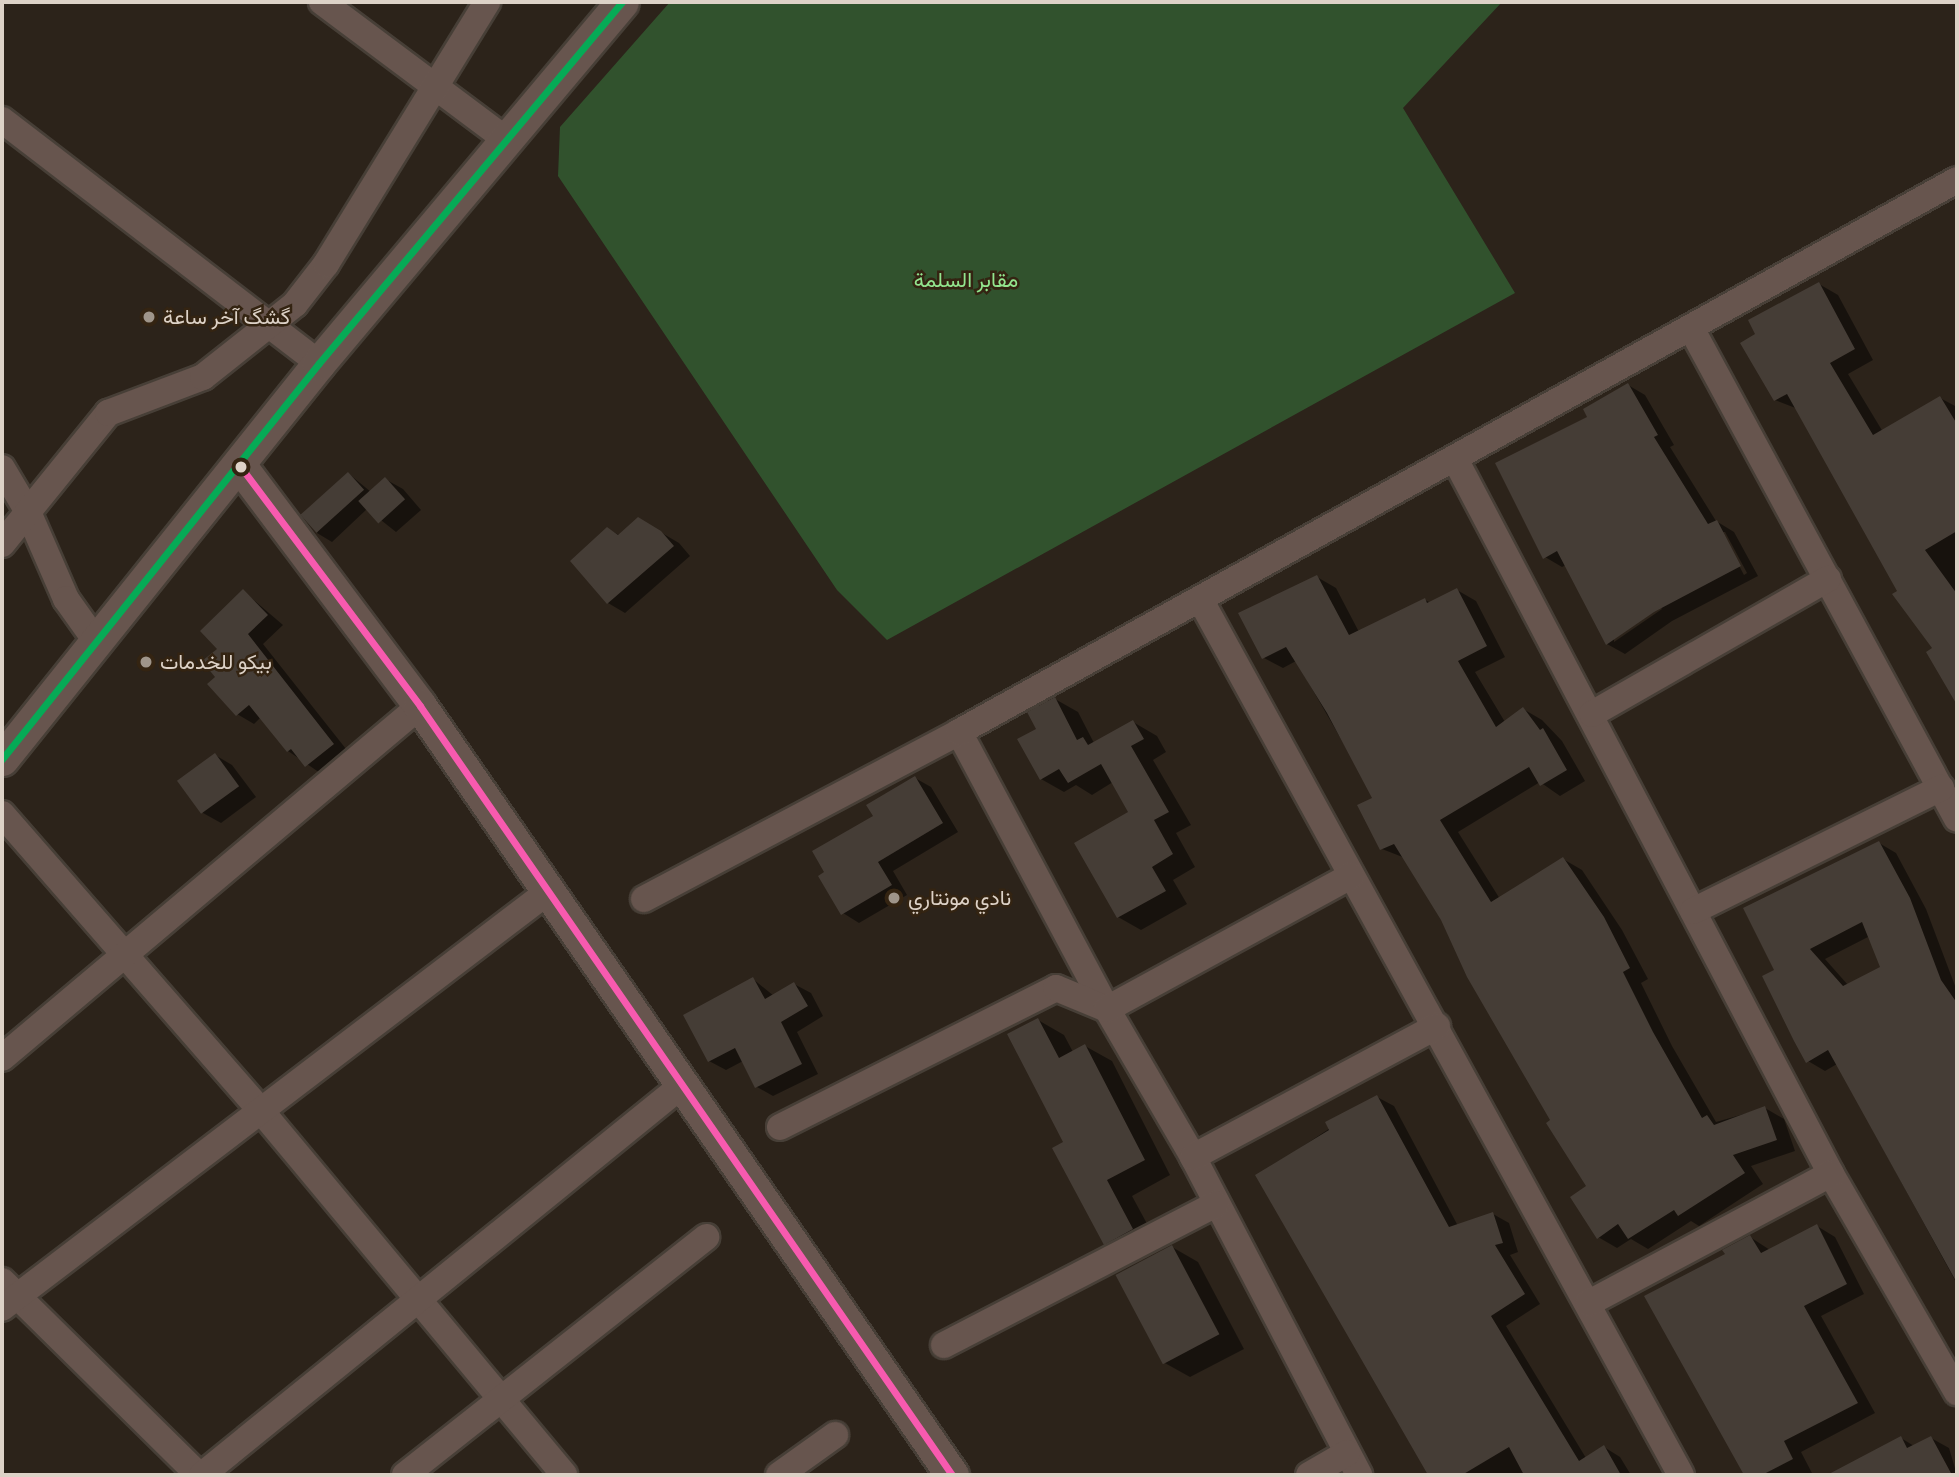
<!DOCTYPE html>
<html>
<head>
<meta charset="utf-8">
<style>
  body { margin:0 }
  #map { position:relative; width:1959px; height:1477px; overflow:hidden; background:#2c231a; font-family:Cabin,Vazirmatn,sans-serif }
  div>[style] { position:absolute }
  .green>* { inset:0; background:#31522d }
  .shadow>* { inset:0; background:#0007 }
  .building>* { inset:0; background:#453d36; transform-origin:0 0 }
  .roads { filter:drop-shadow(2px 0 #473f37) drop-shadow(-2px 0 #473f37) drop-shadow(0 2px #473f37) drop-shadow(0 -2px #473f37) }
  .minor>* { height:26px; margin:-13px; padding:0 13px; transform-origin:13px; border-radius:13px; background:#67554e }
  .tertiary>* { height:33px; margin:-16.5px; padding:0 16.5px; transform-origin:16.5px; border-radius:16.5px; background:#67554e }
  .bus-1>* { height:7px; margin:-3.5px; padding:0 3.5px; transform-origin:3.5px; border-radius:3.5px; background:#f75aaf }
  .bus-2>* { height:7px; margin:-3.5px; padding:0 3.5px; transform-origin:3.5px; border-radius:3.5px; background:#06aa56 }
  .dots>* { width:19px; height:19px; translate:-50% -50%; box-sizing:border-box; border:4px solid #342412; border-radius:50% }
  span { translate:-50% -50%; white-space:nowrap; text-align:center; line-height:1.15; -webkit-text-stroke:5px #342412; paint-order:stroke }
  .park-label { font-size:21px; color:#92e58e }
  .poi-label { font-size:21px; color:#ddd2c7 }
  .left { translate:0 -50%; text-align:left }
  .frame { position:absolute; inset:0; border:4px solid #ddd2c7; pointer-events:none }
</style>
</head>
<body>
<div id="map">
  <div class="green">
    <div style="clip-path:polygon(670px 2px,1502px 2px,1403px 108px,1515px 293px,887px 640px,837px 590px,558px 176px,560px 127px)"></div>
  </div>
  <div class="shadow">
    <div style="clip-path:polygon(1819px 284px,1838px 295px,1873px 360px,1848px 374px,1883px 432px,1940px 398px,1957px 407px,1957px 702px,1929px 652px,1935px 649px,1798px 409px,1775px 400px)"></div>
    <div style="clip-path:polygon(evenodd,1628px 385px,1645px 395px,1674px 445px,1670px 447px,1716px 521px,1734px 532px,1758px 576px,1672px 621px,1625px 654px,1607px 644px,1566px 565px,1562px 567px,1545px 557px,1589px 417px,1628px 385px,1721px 532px,1725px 532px,1747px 573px,1744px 575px,1721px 532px,1628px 385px,1660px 606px,1662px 609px,1614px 642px,1614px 638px,1660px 606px)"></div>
    <div style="clip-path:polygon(349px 474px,371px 492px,385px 479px,403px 489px,421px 510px,396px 532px,367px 509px,332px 542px,317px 533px)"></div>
    <div style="clip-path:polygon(638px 519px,679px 543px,690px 556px,625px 613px,608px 603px,608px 529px,619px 535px)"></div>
    <div style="clip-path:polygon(1317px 577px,1336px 588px,1359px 632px,1425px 600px,1431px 603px,1457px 590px,1476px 601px,1505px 657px,1475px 672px,1505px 722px,1523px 709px,1542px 720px,1562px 741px,1585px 781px,1560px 796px,1540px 782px,1458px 832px,1500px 899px,1563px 859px,1582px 870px,1622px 930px,1648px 979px,1641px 983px,1672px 1046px,1716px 1122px,1765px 1108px,1784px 1119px,1795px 1151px,1751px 1166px,1763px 1184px,1699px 1226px,1691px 1221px,1648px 1249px,1631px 1239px,1617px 1248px,1598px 1237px,1588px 1187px,1442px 919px,1405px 858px,1382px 849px,1375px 798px,1296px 661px,1283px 668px,1264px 658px)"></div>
    <div style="clip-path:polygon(243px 591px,283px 625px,263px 644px,350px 754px,323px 775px,288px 751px,261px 717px,254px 724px,237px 714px,217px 677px,220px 649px)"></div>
    <div style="clip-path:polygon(1055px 699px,1078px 712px,1094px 743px,1133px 722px,1157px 736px,1166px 752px,1153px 760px,1191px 825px,1176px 833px,1195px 867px,1173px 880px,1187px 904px,1141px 930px,1118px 917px,1131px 813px,1113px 782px,1092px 795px,1076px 785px,1064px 792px,1041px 779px,1038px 730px)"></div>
    <div style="clip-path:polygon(215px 755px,232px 765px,256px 797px,221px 823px,203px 813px,180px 782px)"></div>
    <div style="clip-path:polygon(915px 778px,931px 787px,958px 832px,893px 871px,907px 895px,859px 923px,843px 913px,827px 873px)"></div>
    <div style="clip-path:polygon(evenodd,1879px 843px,1896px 853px,1926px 909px,1957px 991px,1957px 1055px,1906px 1091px,1957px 1074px,1957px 1284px,1837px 1064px,1825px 1071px,1808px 1061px,1777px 971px,1879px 843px,1868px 937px,1883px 968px,1848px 985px,1825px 959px,1868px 937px)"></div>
    <div style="clip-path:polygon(753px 979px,774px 996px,794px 984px,811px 993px,823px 1016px,797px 1032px,818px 1074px,773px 1096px,757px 1087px,743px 1061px,726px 1070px,709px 1061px)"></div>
    <div style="clip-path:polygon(1038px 1020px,1064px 1035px,1073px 1052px,1085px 1046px,1112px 1061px,1170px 1175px,1132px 1196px,1158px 1244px,1131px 1258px,1105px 1243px,1066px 1143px)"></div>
    <div style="clip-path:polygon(1377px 1097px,1394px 1106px,1458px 1226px,1493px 1214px,1509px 1223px,1518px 1252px,1510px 1255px,1540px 1304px,1506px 1326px,1586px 1458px,1604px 1447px,1620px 1457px,1631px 1475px,1432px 1475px,1258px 1176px)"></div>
    <div style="clip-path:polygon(1817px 1226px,1835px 1237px,1864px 1294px,1821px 1316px,1875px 1413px,1801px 1452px,1813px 1475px,1746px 1475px,1646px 1297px,1727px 1255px,1750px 1237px,1770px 1250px)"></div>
    <div style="clip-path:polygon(1172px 1247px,1198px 1262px,1244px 1349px,1190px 1377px,1163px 1362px)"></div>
    <div style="clip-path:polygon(1901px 1438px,1914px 1446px,1931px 1438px,1949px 1448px,1957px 1475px,1831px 1475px)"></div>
  </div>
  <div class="building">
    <div style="clip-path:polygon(1819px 282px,1855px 349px,1830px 363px,1873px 435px,1940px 396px,1957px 424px,1957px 531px,1925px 550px,1957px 594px,1957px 705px,1926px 652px,1932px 648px,1892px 594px,1897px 591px,1787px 394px,1774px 401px,1740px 343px,1755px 334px,1748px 320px)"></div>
    <div style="clip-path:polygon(1628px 383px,1658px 435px,1654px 437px,1708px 524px,1717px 520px,1741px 566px,1654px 612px,1606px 645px,1557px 551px,1543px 559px,1495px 463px,1587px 417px,1583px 409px)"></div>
    <div style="left:348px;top:472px;width:24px;height:64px;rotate:48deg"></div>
    <div style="left:385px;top:477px;width:30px;height:36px;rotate:48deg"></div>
    <div style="clip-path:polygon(638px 517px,661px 531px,674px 546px,607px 604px,570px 561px,607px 527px,618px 535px)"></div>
    <div style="clip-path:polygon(1317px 575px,1349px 635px,1425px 598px,1427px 603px,1457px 588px,1487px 646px,1458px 661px,1496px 727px,1523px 707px,1540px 730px,1543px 728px,1567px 770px,1540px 786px,1529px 767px,1440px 820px,1491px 902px,1563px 857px,1604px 917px,1630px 968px,1623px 972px,1653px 1032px,1702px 1118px,1707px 1115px,1714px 1125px,1765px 1106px,1777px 1140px,1733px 1155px,1745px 1173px,1678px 1216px,1674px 1210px,1628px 1239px,1618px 1224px,1597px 1239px,1570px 1197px,1586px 1186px,1546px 1123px,1550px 1120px,1467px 977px,1441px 920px,1394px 844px,1380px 850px,1357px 805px,1372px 798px,1327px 713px,1286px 647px,1262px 659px,1238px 613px)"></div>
    <div style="clip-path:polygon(243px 589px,268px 615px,248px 634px,334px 744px,305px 767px,291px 749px,287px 752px,249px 705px,236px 716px,207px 684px,215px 677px,202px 661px,217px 649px,200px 631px)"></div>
    <div style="clip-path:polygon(1055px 697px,1077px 740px,1083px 737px,1088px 745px,1133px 720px,1144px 739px,1131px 746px,1169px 812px,1154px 820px,1173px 854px,1152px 867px,1166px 891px,1117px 918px,1074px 843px,1128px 812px,1101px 764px,1068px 783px,1059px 769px,1040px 780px,1017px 739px,1036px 729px,1027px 712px)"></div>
    <div style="left:215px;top:753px;width:41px;height:47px;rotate:54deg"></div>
    <div style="clip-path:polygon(915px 776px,943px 823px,878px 862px,892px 885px,841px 915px,818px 876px,824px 872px,812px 851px,873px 816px,866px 805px)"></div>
    <div style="clip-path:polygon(evenodd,1879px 841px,1910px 898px,1941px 980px,1957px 1003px,1957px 1283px,1828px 1050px,1806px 1063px,1794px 1041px,1762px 976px,1774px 970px,1743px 908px,1879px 841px,1862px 922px,1880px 967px,1843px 986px,1810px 949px,1862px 922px)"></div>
    <div style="clip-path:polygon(753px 977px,765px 999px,794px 982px,808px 1006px,781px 1022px,802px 1064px,755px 1088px,735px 1048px,708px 1062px,683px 1015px)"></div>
    <div style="clip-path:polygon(1038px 1018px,1059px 1058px,1085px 1044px,1145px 1160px,1107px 1180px,1133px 1229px,1104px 1245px,1052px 1148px,1063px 1142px,1007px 1034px)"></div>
    <div style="clip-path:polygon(1377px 1095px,1449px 1227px,1493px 1212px,1503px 1243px,1495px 1245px,1525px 1294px,1491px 1316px,1579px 1461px,1604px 1445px,1621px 1475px,1524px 1475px,1509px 1447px,1462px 1475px,1428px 1475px,1255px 1175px,1329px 1130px,1325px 1122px)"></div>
    <div style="clip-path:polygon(1817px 1224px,1847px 1284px,1804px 1306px,1858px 1403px,1784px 1441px,1793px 1459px,1762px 1475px,1744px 1475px,1644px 1296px,1725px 1254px,1722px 1250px,1750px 1235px,1761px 1253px)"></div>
    <div style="left:1172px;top:1245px;width:101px;height:64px;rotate:62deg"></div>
    <div style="clip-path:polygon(1901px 1436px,1907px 1448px,1931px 1436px,1952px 1475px,1827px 1475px)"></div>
  </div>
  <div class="roads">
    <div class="minor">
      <div style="left:322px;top:2px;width:229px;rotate:36.8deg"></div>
      <div style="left:2px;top:120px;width:399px;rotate:37.5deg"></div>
      <div style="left:1691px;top:328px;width:558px;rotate:61.55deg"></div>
      <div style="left:1455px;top:459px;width:808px;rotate:62.26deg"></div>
      <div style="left:1831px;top:1174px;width:252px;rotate:60deg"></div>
      <div style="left:2px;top:468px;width:51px;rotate:59.4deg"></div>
      <div style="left:28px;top:512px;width:95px;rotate:66.4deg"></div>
      <div style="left:66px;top:599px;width:55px;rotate:54.6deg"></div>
      <div style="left:2px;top:544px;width:169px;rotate:-51deg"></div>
      <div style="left:108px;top:413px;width:102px;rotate:-20.8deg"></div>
      <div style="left:203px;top:377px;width:117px;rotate:-38.4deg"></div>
      <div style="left:295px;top:304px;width:51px;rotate:-52.2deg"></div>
      <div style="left:326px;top:264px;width:308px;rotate:-58.4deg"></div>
      <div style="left:1200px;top:599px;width:999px;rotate:61.23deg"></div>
      <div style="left:1592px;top:714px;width:272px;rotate:-29.8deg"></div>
      <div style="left:959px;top:732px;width:314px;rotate:61.9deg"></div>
      <div style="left:1107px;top:1009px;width:171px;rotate:59.8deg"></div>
      <div style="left:1193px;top:1157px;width:359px;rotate:62.4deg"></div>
      <div style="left:2px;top:814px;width:395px;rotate:48.9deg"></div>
      <div style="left:262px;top:1112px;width:472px;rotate:50.2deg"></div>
      <div style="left:644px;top:899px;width:357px;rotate:-27.9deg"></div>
      <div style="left:959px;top:732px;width:1140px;rotate:-28.95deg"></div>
      <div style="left:1693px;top:911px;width:277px;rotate:-26.4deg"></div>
      <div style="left:2px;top:1058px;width:546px;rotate:-40.1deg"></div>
      <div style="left:780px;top:1127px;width:309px;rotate:-26.7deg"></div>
      <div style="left:1056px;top:988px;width:55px;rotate:22.4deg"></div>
      <div style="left:1107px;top:1009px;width:278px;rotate:-28.6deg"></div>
      <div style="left:1193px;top:1157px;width:277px;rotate:-28.2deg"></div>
      <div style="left:2px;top:1281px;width:276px;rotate:44.6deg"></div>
      <div style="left:1589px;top:1303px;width:274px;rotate:-28.1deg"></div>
      <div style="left:2px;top:1308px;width:688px;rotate:-37.32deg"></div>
      <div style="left:944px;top:1345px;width:306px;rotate:-27.4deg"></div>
      <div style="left:202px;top:1475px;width:616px;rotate:-39.07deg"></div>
      <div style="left:405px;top:1475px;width:384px;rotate:-38.3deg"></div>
      <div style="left:779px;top:1475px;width:69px;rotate:-35.5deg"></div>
      <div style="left:1309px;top:1475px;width:44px;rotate:-30.1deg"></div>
    </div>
    <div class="tertiary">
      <div style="left:240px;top:466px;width:300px;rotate:53.1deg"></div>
      <div style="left:420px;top:706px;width:935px;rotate:55.32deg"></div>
      <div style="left:2px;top:759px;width:507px;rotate:-51.32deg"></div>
      <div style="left:319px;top:363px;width:471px;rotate:-50deg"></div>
    </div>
  </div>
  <div class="bus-1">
    <div style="left:240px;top:466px;width:300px;rotate:53.1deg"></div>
    <div style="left:420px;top:706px;width:935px;rotate:55.32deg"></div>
  </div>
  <div class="bus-2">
    <div style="left:2px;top:759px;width:507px;rotate:-51.32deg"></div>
    <div style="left:319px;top:363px;width:471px;rotate:-50deg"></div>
  </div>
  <div class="dots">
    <div style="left:149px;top:317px;background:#9f958a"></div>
    <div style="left:241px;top:467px;background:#ddd2c7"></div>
    <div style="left:146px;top:662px;background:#9f958a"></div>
    <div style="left:894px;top:898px;background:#9f958a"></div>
  </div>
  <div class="park-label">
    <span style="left:966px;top:280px">مقابر السلمة</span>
  </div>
  <div class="poi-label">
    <span class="left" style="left:163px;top:317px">گشگ آخر ساعة</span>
    <span class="left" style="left:160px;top:662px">بيكو للخدمات</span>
    <span class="left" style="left:908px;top:898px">نادي مونتاري</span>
  </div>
  <div class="frame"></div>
</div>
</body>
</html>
